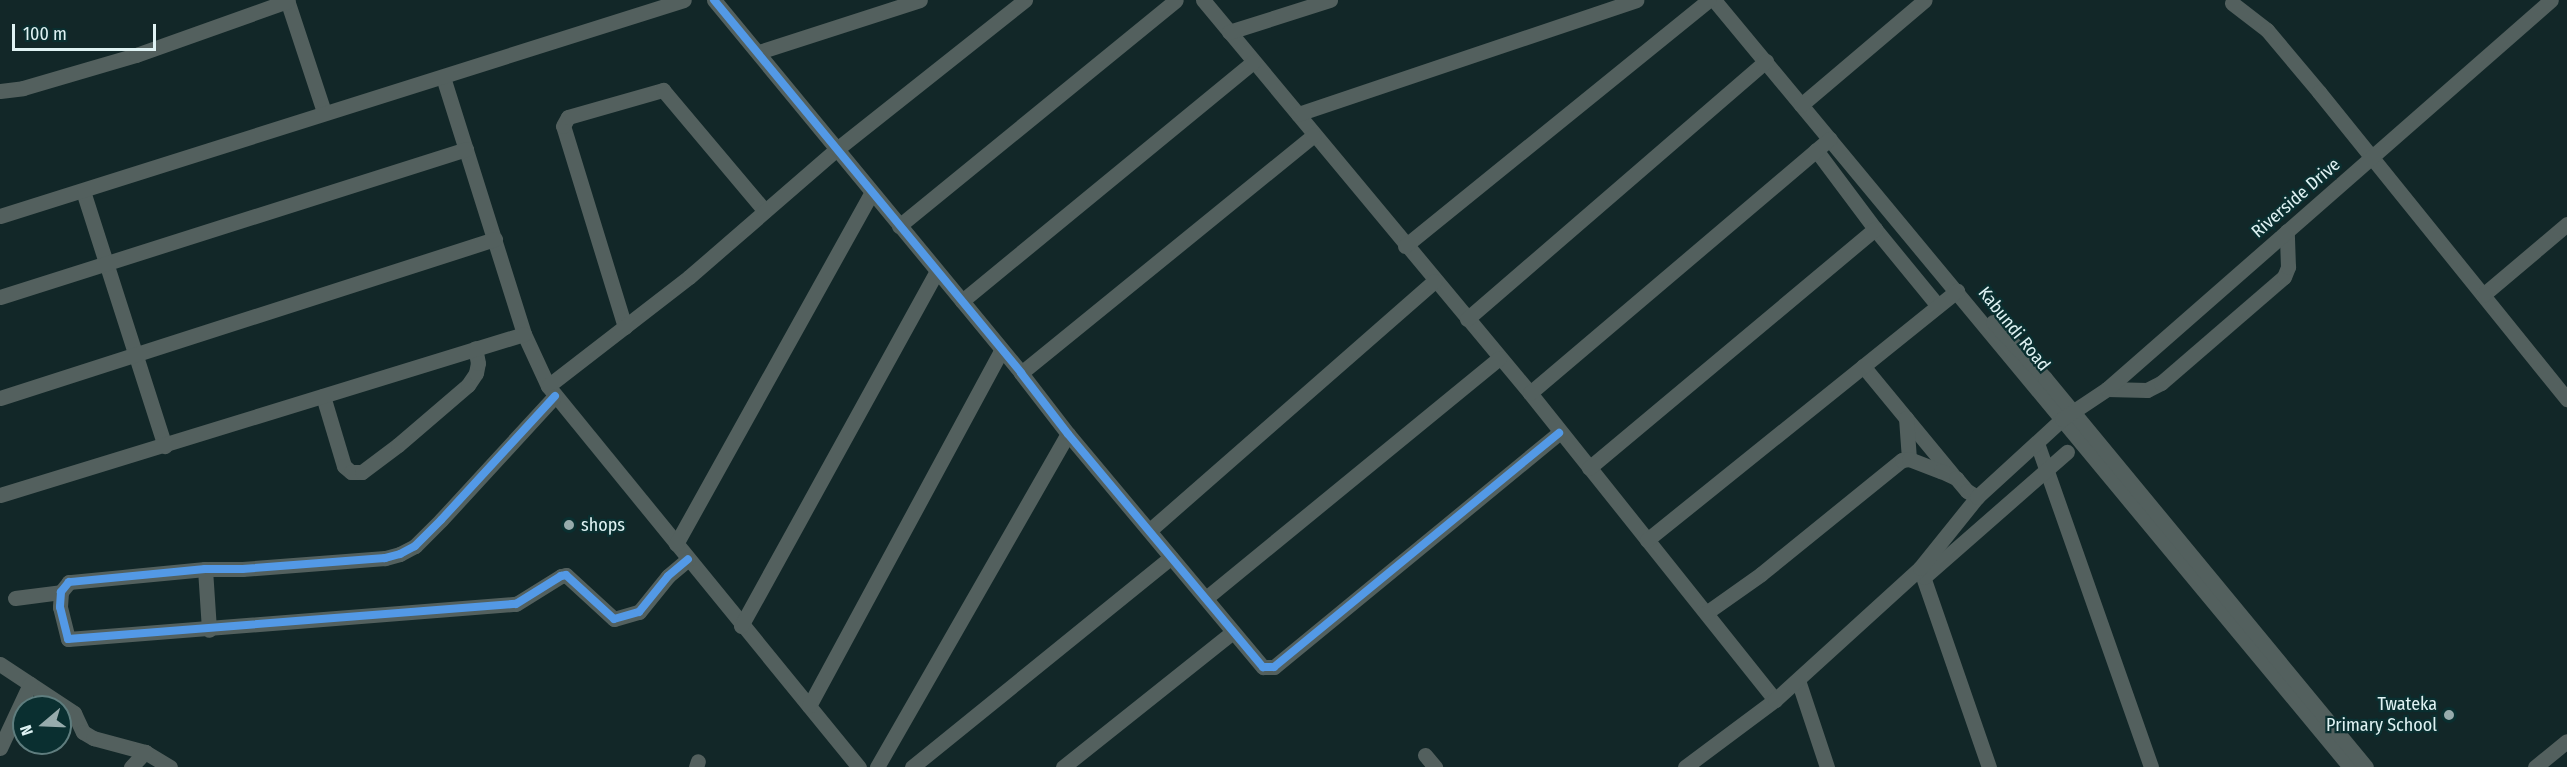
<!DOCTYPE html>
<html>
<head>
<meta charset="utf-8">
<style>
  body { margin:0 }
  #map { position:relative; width:2567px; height:767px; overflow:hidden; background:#122728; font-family:"Fira Sans Condensed",sans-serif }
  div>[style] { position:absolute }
  .minor>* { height:15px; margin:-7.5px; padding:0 7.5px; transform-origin:7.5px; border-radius:7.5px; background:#53605e }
  .cycleway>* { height:8px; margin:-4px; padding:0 4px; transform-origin:4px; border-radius:4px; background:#5399e6 }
  .dots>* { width:16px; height:16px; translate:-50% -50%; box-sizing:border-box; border:3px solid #0a2f30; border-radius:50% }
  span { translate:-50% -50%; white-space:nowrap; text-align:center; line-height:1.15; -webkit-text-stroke:4.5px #0a2f30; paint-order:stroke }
  .street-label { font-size:18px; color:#dff2f3 }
  .poi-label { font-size:18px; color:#dff2f3 }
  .left { translate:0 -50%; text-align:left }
  .right { translate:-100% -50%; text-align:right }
  .north { position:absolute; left:12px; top:695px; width:60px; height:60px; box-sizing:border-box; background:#0a2f30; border:2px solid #5f7d7e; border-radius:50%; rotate:251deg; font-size:16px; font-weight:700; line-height:24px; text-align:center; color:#dff2f3 }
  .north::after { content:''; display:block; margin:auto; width:21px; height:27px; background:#97abac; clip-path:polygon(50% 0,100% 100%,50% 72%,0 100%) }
  .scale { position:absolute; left:12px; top:24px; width:144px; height:27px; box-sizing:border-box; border:3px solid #dff2f3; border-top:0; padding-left:8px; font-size:18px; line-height:21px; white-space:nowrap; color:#dff2f3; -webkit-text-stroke:4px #0a2f30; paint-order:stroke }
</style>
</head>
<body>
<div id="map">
  <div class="minor">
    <div style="left:287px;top:0;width:118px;rotate:71.7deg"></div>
    <div style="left:714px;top:0;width:483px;rotate:50.5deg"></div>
    <div style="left:1021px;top:373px;width:77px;rotate:52.4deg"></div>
    <div style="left:1068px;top:434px;width:304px;rotate:50.1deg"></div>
    <div style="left:1263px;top:667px;width:11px"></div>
    <div style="left:1274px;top:667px;width:369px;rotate:-39.4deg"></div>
    <div style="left:1203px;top:0;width:511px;rotate:50.24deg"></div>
    <div style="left:1530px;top:393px;width:393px;rotate:51.4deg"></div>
    <div style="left:1714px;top:0;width:996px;rotate:50.33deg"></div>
    <div style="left:2232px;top:3px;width:44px;rotate:37.6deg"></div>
    <div style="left:2267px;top:30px;width:81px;rotate:50deg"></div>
    <div style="left:2319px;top:92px;width:395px;rotate:51.1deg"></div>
    <div style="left:1229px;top:32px;width:106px;rotate:-17.6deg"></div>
    <div style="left:759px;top:52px;width:169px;rotate:-17.9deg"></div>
    <div style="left:443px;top:77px;width:269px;rotate:72.5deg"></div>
    <div style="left:524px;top:334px;width:57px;rotate:65.2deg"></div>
    <div style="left:548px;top:386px;width:492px;rotate:50.8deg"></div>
    <div style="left:0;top:91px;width:23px;rotate:-7deg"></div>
    <div style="left:23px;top:88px;width:118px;rotate:-16.3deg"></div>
    <div style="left:136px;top:55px;width:161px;rotate:-19.6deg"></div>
    <div style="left:1801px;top:105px;width:162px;rotate:-40.3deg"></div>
    <div style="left:1298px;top:114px;width:357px;rotate:-18.6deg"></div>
    <div style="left:1816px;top:150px;width:99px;rotate:53.2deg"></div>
    <div style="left:1875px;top:229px;width:99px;rotate:50.7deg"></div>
    <div style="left:83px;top:191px;width:268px;rotate:72.2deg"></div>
    <div style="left:0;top:216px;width:717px;rotate:-17.53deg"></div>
    <div style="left:899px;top:226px;width:357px;rotate:-39.2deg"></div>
    <div style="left:1405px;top:246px;width:391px;rotate:-39deg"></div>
    <div style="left:2483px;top:295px;width:110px;rotate:-40.2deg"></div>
    <div style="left:0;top:297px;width:489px;rotate:-17.6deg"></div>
    <div style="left:962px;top:301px;width:377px;rotate:-39.4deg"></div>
    <div style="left:1467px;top:319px;width:395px;rotate:-40.8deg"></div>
    <div style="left:1993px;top:322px;width:76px;rotate:47.1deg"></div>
    <div style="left:2045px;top:378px;width:504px;rotate:50.47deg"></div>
    <div style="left:625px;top:327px;width:210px;rotate:-107.1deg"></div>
    <div style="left:563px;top:126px;width:10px;rotate:-61deg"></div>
    <div style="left:568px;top:117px;width:99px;rotate:-15.9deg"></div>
    <div style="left:663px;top:90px;width:158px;rotate:49.9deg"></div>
    <div style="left:1863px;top:366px;width:140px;rotate:50.5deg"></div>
    <div style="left:1021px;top:373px;width:377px;rotate:-39.1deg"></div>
    <div style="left:548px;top:386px;width:178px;rotate:-37.7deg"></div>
    <div style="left:689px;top:277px;width:196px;rotate:-40.9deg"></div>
    <div style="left:837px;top:149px;width:240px;rotate:-38.4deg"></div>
    <div style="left:2107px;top:389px;width:40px;rotate:1.4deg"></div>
    <div style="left:2147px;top:390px;width:16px;rotate:-27deg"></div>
    <div style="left:2161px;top:383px;width:162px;rotate:-40.8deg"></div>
    <div style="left:2284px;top:277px;width:11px;rotate:-68deg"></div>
    <div style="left:2288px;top:267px;width:36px;rotate:-92deg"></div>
    <div style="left:1530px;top:393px;width:393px;rotate:-40.3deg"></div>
    <div style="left:323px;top:396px;width:73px;rotate:73.3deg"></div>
    <div style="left:344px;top:466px;width:9px;rotate:41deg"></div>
    <div style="left:351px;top:472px;width:11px"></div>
    <div style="left:362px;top:472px;width:45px;rotate:-36.9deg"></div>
    <div style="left:398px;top:445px;width:92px;rotate:-40.6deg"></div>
    <div style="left:468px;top:385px;width:14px;rotate:-56deg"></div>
    <div style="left:476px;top:373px;width:10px;rotate:-79deg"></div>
    <div style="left:478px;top:363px;width:15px;rotate:-101deg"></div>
    <div style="left:555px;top:396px;width:168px;rotate:132.6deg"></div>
    <div style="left:441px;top:520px;width:37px;rotate:135deg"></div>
    <div style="left:415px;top:546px;width:17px;rotate:152deg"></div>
    <div style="left:400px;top:554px;width:16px;rotate:165deg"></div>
    <div style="left:385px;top:558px;width:143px;rotate:175.6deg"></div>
    <div style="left:242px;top:569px;width:37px;rotate:180deg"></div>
    <div style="left:205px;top:569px;width:137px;rotate:174.5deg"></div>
    <div style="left:69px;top:582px;width:13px;rotate:129deg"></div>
    <div style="left:61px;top:592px;width:15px;rotate:94deg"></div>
    <div style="left:60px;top:607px;width:33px;rotate:76deg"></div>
    <div style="left:68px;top:639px;width:449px;rotate:-4.5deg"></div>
    <div style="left:516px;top:604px;width:53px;rotate:-31.9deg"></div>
    <div style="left:561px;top:576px;width:5px;rotate:-11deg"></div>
    <div style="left:566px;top:575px;width:65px;rotate:42.5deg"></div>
    <div style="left:614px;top:619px;width:26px;rotate:-16deg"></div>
    <div style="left:639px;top:612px;width:46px;rotate:-51.1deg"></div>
    <div style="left:668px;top:576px;width:26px;rotate:-40deg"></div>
    <div style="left:0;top:398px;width:520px;rotate:-17.81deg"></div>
    <div style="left:1906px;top:418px;width:41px;rotate:85.8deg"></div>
    <div style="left:2037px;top:443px;width:343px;rotate:70.6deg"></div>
    <div style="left:1589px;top:468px;width:373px;rotate:-39.9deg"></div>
    <div style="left:0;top:495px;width:548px;rotate:-17.08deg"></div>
    <div style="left:1150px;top:530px;width:378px;rotate:-41.2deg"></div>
    <div style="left:1647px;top:540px;width:398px;rotate:-38.8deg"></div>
    <div style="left:676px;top:544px;width:402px;rotate:-60.9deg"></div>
    <div style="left:1920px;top:568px;width:211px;rotate:70.9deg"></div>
    <div style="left:205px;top:569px;width:61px;rotate:86.2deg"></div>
    <div style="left:1924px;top:577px;width:190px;rotate:-41.2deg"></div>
    <div style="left:15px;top:598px;width:46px;rotate:-7.4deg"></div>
    <div style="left:1206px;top:598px;width:379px;rotate:-39.3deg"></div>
    <div style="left:1706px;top:613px;width:67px;rotate:-35.3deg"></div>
    <div style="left:1761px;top:574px;width:181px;rotate:-39deg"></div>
    <div style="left:1902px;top:460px;width:7px;rotate:-8deg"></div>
    <div style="left:1909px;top:459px;width:34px;rotate:21deg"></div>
    <div style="left:1941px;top:471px;width:17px;rotate:25deg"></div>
    <div style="left:1956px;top:478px;width:17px;rotate:50deg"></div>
    <div style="left:1967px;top:491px;width:12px;rotate:31deg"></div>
    <div style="left:741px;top:626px;width:403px;rotate:-61.1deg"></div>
    <div style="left:0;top:664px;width:89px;rotate:33.5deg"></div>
    <div style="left:74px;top:713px;width:21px;rotate:65deg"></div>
    <div style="left:83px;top:732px;width:12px;rotate:31deg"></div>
    <div style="left:93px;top:738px;width:54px;rotate:15.1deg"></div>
    <div style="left:145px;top:752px;width:29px;rotate:31deg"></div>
    <div style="left:1798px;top:680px;width:92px;rotate:71.6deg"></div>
    <div style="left:809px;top:706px;width:404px;rotate:-61.6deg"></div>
    <div style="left:0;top:748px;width:71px;rotate:-64.9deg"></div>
    <div style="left:1425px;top:755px;width:16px;rotate:50deg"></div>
    <div style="left:131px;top:767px;width:21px;rotate:-47deg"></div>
    <div style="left:696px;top:767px;width:6px;rotate:-72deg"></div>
    <div style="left:877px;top:767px;width:384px;rotate:-60.2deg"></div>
    <div style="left:912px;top:767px;width:333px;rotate:-39deg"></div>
    <div style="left:1063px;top:767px;width:217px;rotate:-38.5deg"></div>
    <div style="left:1685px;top:767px;width:112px;rotate:-36.7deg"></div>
    <div style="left:1775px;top:700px;width:196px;rotate:-42.3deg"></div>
    <div style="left:1920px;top:568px;width:91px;rotate:-51.2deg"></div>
    <div style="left:1977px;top:497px;width:115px;rotate:-42.5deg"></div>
    <div style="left:2062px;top:419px;width:54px;rotate:-33.7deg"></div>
    <div style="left:2107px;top:389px;width:590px;rotate:-41.22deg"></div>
    <div style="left:2535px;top:767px;width:41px;rotate:-39.1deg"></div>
  </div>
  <div class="cycleway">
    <div style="left:714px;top:0;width:483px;rotate:50.5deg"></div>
    <div style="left:1021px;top:373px;width:77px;rotate:52.4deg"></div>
    <div style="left:1068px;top:434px;width:304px;rotate:50.1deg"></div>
    <div style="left:1263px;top:667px;width:11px"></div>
    <div style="left:1274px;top:667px;width:369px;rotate:-39.4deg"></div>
    <div style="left:555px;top:396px;width:168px;rotate:132.6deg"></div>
    <div style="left:441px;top:520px;width:37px;rotate:135deg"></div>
    <div style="left:415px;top:546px;width:17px;rotate:152deg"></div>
    <div style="left:400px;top:554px;width:16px;rotate:165deg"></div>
    <div style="left:385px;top:558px;width:143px;rotate:175.6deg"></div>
    <div style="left:242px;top:569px;width:37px;rotate:180deg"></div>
    <div style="left:205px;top:569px;width:137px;rotate:174.5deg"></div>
    <div style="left:69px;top:582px;width:13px;rotate:129deg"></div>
    <div style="left:61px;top:592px;width:15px;rotate:94deg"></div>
    <div style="left:60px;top:607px;width:33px;rotate:76deg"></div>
    <div style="left:68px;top:639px;width:449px;rotate:-4.5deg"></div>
    <div style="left:516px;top:604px;width:53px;rotate:-31.9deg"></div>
    <div style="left:561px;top:576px;width:5px;rotate:-11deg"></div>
    <div style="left:566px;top:575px;width:65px;rotate:42.5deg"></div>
    <div style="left:614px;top:619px;width:26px;rotate:-16deg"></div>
    <div style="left:639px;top:612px;width:46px;rotate:-51.1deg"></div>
    <div style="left:668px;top:576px;width:26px;rotate:-40deg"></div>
  </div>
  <div class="dots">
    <div style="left:569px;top:525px;background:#97abac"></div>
    <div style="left:2449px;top:715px;background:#97abac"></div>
  </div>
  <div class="street-label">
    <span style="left:2296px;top:198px;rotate:-41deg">Riverside Drive</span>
    <span style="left:2014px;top:329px;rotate:51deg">Kabundi Road</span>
  </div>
  <div class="poi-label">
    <span class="left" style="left:581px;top:525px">shops</span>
    <span class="right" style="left:2437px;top:715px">Twateka<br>Primary School</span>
  </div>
  <div class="north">N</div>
  <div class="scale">100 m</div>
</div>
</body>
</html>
